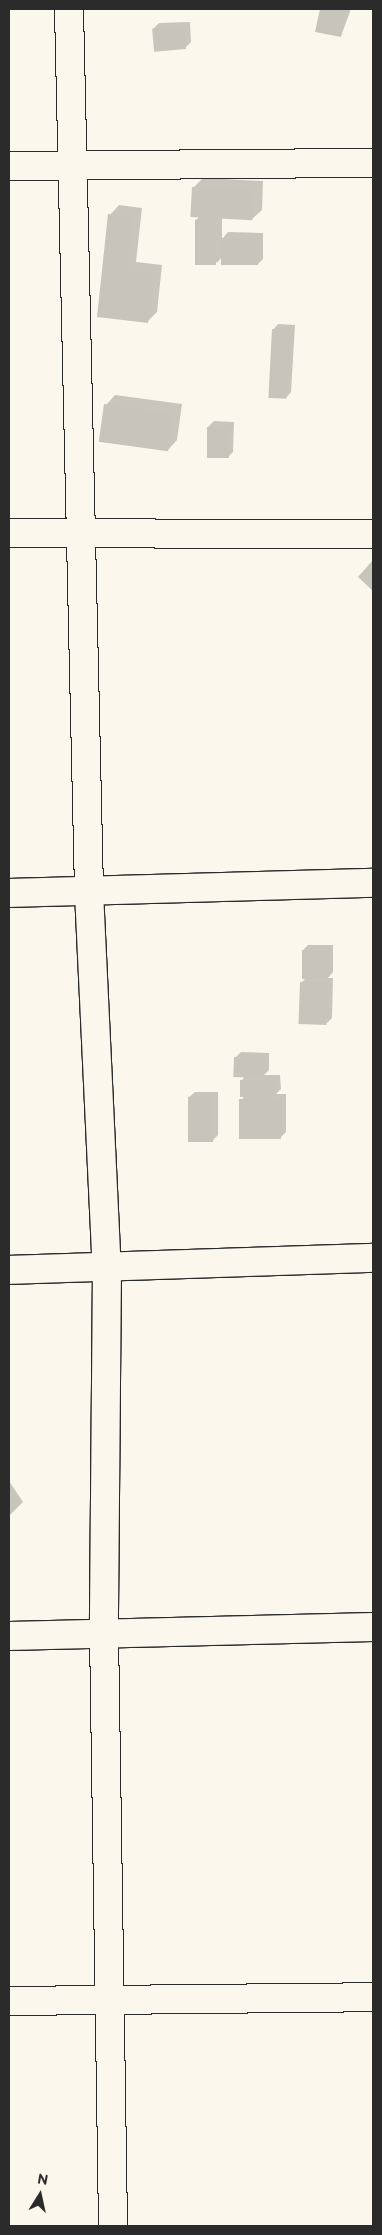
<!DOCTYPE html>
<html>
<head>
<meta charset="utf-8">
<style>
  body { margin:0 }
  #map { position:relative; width:382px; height:2235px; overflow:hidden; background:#fbf7ec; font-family:"Balsamiq Sans",sans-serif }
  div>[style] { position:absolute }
  .shadow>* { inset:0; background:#0003 }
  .building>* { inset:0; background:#c7c4bc; transform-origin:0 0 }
  .roads { filter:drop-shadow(1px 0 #2b2b2b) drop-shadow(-1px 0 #2b2b2b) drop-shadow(0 1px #2b2b2b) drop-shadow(0 -1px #2b2b2b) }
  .minor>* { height:28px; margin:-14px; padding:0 14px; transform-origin:14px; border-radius:14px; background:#fbf7ec }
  span { translate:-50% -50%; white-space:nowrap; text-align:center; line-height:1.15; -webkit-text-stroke:4px #fbf7ec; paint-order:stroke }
  .frame { position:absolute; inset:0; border:10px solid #2b2b2b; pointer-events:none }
  .north { position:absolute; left:15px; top:2170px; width:50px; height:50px; -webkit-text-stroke:4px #fbf7ec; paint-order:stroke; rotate:10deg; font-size:14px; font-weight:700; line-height:20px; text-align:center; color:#2b2b2b }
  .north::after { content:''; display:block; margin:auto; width:18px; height:22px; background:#2b2b2b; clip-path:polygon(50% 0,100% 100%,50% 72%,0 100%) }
</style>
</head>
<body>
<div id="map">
  <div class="shadow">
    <div style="clip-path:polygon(321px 9px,351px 9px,341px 36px,317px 31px)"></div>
    <div style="clip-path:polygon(190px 22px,191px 42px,185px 48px,153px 29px,159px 23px)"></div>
    <div style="clip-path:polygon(203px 178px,263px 181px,262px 210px,252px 219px,222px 217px,222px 239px,228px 232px,263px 233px,263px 259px,257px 265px,222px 257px,217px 263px,196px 220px,200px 216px,193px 188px)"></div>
    <div style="clip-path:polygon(119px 205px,142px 208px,136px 262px,162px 265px,157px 312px,147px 322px,98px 316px,110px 215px)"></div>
    <div style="clip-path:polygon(278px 324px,295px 325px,291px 392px,286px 398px,273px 330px)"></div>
    <div style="clip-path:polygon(115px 395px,182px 404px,177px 440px,168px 450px,106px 405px)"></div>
    <div style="clip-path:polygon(214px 421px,234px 422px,233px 452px,228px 457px,208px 427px)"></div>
    <div style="clip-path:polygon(308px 945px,333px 945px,333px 972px,328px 978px,333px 978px,332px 1018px,327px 1023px,301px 983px,306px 978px,303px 950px)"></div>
    <div style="clip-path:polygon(241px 1052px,269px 1053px,269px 1070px,264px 1075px,280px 1075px,281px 1089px,276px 1094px,286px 1094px,286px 1132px,280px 1138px,240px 1101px,245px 1096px,242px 1080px,246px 1075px,235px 1058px)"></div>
    <div style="clip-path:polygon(195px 1092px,218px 1092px,218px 1135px,212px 1141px,189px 1097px)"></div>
    <div style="clip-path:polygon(9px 1481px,23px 1502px,9px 1516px)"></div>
  </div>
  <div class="building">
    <div style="clip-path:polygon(320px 9px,347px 9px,341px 37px,315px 32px)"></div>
    <div style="left:184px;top:26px;width:23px;height:32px;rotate:85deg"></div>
    <div style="left:192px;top:187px;width:62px;height:30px;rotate:3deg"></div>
    <div style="clip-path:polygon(108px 214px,133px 217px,127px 271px,154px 274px,148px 323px,97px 317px)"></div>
    <div style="left:195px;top:220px;width:21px;height:45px"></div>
    <div style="left:221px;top:238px;width:37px;height:27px"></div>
    <div style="left:272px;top:329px;width:18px;height:69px;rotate:3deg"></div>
    <div style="left:104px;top:404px;width:70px;height:38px;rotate:8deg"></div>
    <div style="left:207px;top:427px;width:22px;height:31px"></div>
    <div style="clip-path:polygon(373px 560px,373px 591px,358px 577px)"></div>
    <div style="left:302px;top:950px;width:26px;height:29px"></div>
    <div style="left:300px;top:982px;width:28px;height:42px;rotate:2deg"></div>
    <div style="left:234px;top:1057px;width:30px;height:20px;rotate:2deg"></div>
    <div style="left:240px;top:1080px;width:35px;height:17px"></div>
    <div style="left:188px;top:1097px;width:25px;height:45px"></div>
    <div style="left:281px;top:1099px;width:40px;height:42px;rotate:90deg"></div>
  </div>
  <div class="roads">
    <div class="minor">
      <div style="left:69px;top:9px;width:883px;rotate:88.7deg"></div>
      <div style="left:89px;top:892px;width:376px;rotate:87.3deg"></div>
      <div style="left:107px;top:1268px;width:364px;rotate:90.5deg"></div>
      <div style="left:104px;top:1632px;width:594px;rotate:89.13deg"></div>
      <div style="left:9px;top:166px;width:364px;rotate:-0.5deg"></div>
      <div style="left:9px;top:533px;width:364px;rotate:0.2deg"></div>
      <div style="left:9px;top:893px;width:364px;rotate:-1.6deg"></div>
      <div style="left:9px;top:1270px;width:364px;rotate:-1.9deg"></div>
      <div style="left:9px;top:1636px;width:364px;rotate:-1.4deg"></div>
      <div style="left:9px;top:2001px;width:364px;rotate:-0.6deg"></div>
    </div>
  </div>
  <div class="frame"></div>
  <div class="north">N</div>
</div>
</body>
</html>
